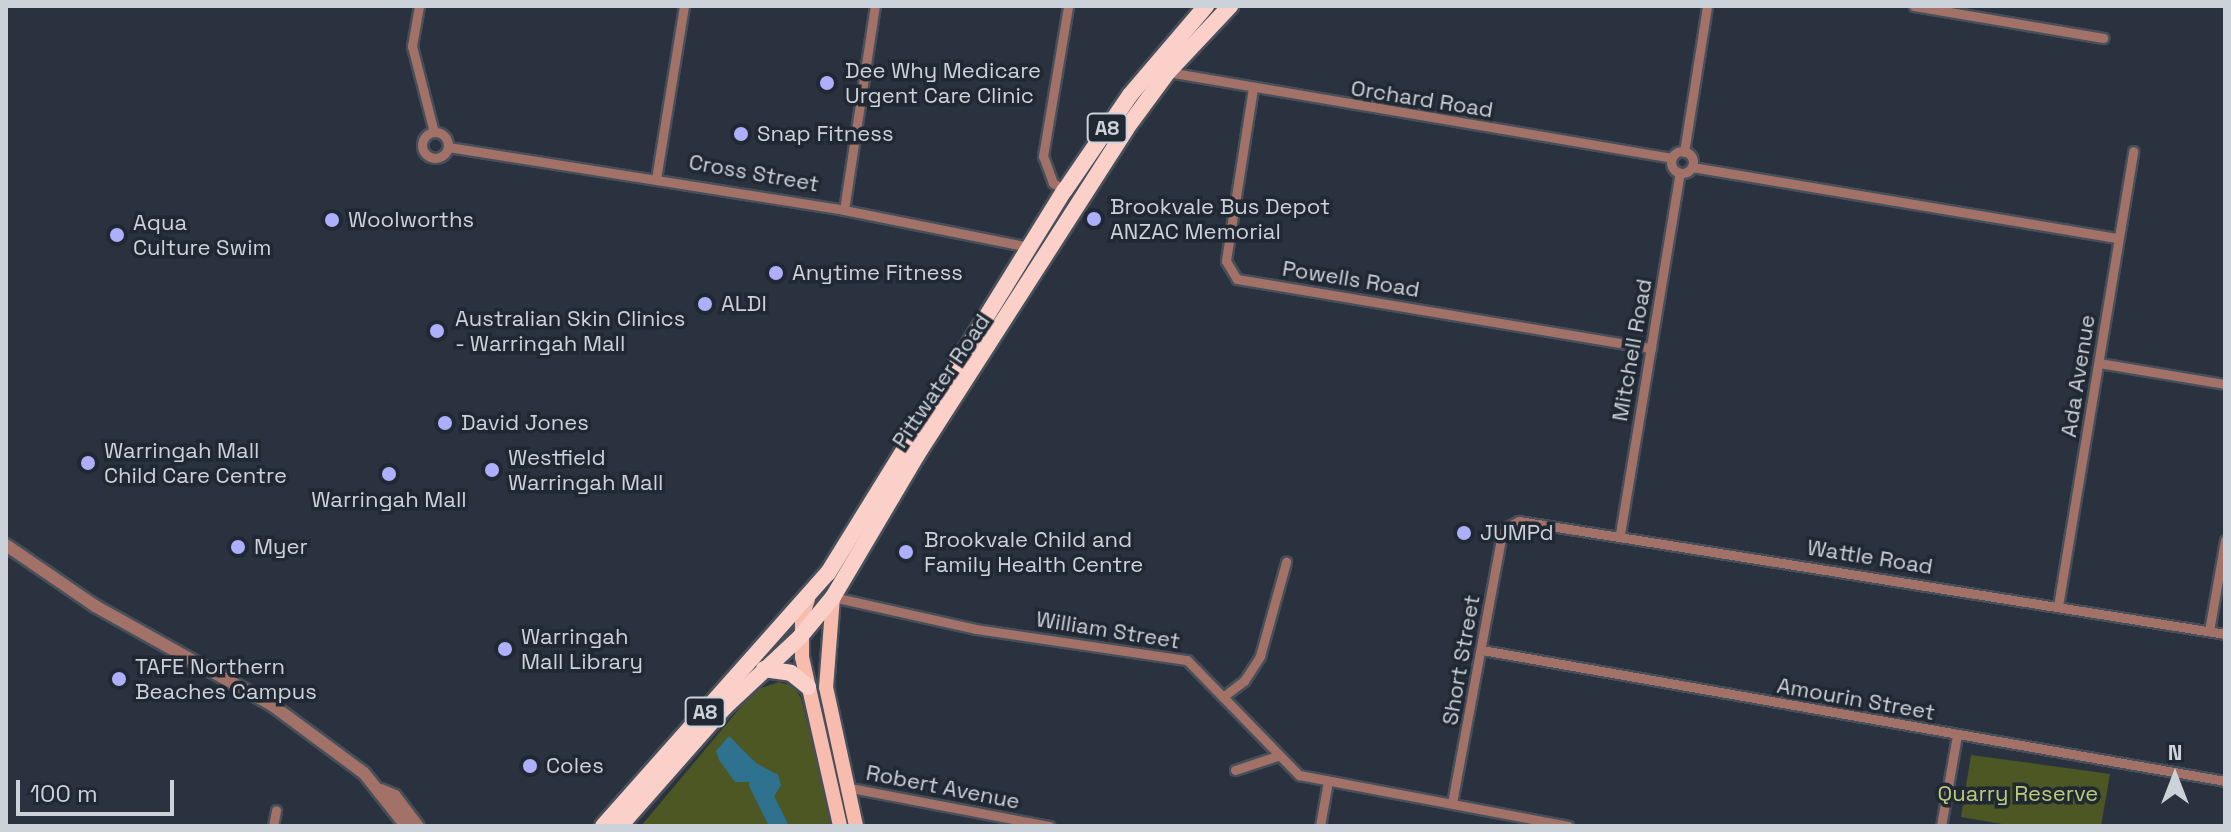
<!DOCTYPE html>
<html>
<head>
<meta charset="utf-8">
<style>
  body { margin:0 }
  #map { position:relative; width:2231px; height:832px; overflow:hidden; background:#29323e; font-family:"Space Grotesk",sans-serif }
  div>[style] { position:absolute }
  .green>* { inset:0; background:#4d5723 }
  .water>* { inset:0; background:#2f7290 }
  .river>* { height:18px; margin:-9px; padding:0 9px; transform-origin:9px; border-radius:9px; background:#2f7290 }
  .roads { filter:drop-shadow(2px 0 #464f5a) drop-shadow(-2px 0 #464f5a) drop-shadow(0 2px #464f5a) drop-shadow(0 -2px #464f5a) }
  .minor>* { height:9px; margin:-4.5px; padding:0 4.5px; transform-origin:4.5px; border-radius:4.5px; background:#a27167 }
  .minor>.ring { margin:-4.5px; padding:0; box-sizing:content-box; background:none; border:9px solid #a27167; border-radius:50% }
  .tertiary>* { height:12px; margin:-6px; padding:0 6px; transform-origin:6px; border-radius:6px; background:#a27167 }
  .primary>* { height:14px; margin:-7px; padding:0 7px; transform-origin:7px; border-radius:7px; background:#f8bcaf }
  .trunk>* { height:16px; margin:-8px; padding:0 8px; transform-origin:8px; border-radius:8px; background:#fbd0c8 }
  .dots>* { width:22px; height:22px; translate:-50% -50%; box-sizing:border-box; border:4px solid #202833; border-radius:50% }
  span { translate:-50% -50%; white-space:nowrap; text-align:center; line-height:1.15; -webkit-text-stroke:7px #202833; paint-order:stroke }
  .shield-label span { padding:2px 6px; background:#202833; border:2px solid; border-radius:6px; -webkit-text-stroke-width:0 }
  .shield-label { font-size:20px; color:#ccd2d9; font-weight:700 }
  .poi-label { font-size:22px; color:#ccd2d9 }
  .left { translate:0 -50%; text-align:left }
  .street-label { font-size:22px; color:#ccd2d9 }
  .park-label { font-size:22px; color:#bbcd78 }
  .frame { position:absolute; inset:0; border:8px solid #ccd2d9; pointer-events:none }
  .north { position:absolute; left:2135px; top:736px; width:80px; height:80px; -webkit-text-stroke:6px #202833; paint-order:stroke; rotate:0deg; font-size:22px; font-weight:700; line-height:32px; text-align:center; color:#ccd2d9 }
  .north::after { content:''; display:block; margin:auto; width:28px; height:36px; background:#ccd2d9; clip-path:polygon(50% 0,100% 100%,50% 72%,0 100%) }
  .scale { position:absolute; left:16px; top:780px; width:158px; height:36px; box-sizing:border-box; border:4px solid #ccd2d9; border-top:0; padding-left:10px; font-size:24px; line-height:28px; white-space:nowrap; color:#ccd2d9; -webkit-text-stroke:6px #202833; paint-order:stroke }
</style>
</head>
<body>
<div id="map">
  <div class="green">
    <div style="clip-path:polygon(779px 682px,793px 686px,801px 698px,833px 826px,641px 826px,755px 690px)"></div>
    <div style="clip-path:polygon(1971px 755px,2110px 774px,2101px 826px,2014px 826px,1961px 817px)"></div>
  </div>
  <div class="water">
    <div style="clip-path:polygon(729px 736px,756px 763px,778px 775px,781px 785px,768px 806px,751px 782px,735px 782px,719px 760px,716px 751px)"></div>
  </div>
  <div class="river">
    <div style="left:758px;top:784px;width:47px;rotate:63.4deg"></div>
  </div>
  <div class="roads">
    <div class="minor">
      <div style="left:419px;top:6px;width:41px;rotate:99.9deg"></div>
      <div style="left:412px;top:46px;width:89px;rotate:75.7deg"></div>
      <div style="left:1914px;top:6px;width:192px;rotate:9.6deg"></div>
      <div style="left:1168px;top:72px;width:511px;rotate:9.68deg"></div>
      <div style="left:1253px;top:88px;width:175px;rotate:98.9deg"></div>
      <div style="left:1226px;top:261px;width:21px;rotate:59deg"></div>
      <div style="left:1237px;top:279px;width:420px;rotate:9.5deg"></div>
      <div class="ring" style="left:422px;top:132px;width:17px;height:17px"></div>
      <div style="left:448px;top:147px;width:401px;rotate:9deg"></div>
      <div style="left:844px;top:210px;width:190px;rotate:11.3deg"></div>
      <div class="ring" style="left:1671px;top:151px;width:13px;height:13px"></div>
      <div style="left:1684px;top:152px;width:148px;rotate:-81deg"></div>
      <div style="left:1692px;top:167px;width:432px;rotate:9.5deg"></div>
      <div style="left:656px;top:179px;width:175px;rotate:-80.8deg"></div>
      <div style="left:1065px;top:190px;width:14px;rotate:-150deg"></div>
      <div style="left:1053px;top:183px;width:29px;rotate:-110deg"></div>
      <div style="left:1043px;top:156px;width:152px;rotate:-80.5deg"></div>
      <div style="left:844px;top:210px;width:206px;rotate:-81.4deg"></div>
      <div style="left:2099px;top:363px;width:128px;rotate:9.5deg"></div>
      <div style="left:1620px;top:534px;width:366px;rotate:-80.6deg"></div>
      <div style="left:833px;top:597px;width:147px;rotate:12.6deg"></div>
      <div style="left:976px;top:629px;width:213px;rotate:8.4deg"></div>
      <div style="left:1187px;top:660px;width:161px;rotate:45.8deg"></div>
      <div style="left:1299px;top:775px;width:274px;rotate:10.7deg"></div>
      <div style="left:2058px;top:606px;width:461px;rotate:-80.6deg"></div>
      <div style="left:2209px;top:631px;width:92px;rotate:-80deg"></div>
      <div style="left:1482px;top:650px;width:754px;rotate:10deg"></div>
      <div style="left:1224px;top:696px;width:25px;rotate:-37deg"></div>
      <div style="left:1244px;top:681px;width:30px;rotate:-57deg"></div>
      <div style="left:1260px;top:656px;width:98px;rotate:-74.5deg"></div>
      <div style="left:1235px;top:770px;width:44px;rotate:-18.4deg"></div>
      <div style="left:845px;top:787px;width:208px;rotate:10.8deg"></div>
      <div style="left:1452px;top:803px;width:269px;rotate:-79.5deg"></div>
      <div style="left:1501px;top:539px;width:12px;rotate:-70deg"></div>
      <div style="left:1505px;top:528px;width:16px;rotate:-27deg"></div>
      <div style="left:1519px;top:521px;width:715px;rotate:9.09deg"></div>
      <div style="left:273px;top:826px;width:16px;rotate:-79deg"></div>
      <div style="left:1320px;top:826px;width:46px;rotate:-79.9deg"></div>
      <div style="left:1941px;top:826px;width:92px;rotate:-80deg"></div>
    </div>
    <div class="tertiary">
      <div style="left:6px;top:545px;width:108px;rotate:34.4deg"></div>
      <div style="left:95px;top:606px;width:203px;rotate:29.2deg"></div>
      <div style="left:272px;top:705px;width:114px;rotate:36.5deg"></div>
      <div style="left:364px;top:773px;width:68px;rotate:51.6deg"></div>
      <div style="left:381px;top:790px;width:15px;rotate:23deg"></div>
      <div style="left:395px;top:796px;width:38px;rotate:53deg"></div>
    </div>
    <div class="primary">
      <div style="left:833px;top:597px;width:90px;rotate:94.4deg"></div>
      <div style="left:826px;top:687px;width:142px;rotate:77.8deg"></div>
      <div style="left:808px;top:599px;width:19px;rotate:108deg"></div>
      <div style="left:802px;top:617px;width:40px;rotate:90deg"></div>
      <div style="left:802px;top:657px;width:173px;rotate:77.3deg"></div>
    </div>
    <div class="trunk">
      <div style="left:764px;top:669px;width:27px;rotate:8deg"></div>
      <div style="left:791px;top:673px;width:22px;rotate:39deg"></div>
      <div style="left:603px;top:826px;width:339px;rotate:-48.4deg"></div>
      <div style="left:828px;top:573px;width:450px;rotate:-58.3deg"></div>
      <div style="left:1065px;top:190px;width:115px;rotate:-55.6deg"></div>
      <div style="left:1130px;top:95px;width:117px;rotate:-49.5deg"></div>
      <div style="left:620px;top:826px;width:159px;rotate:-48.6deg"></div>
      <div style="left:725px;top:707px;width:103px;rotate:-43deg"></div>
      <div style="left:800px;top:637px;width:52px;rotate:-50.5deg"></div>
      <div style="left:833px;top:597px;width:165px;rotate:-59.4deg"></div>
      <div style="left:917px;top:455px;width:387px;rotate:-57.3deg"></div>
      <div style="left:1126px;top:129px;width:71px;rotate:-53.6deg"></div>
      <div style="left:1168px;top:72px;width:91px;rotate:-46.8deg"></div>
    </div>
  </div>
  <div class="dots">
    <div style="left:827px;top:83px;background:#adaffb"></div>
    <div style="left:741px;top:134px;background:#adaffb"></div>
    <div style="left:1094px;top:219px;background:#adaffb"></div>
    <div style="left:332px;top:220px;background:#adaffb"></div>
    <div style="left:117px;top:235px;background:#adaffb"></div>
    <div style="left:776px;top:273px;background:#adaffb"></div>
    <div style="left:705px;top:304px;background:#adaffb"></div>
    <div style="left:437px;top:331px;background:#adaffb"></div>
    <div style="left:445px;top:423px;background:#adaffb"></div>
    <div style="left:88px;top:463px;background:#adaffb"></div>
    <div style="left:492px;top:470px;background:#adaffb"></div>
    <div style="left:389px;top:474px;background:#adaffb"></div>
    <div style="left:1464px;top:533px;background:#adaffb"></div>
    <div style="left:238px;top:547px;background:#adaffb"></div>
    <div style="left:906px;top:552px;background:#adaffb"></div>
    <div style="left:505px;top:649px;background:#adaffb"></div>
    <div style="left:119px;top:679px;background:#adaffb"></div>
    <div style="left:530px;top:766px;background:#adaffb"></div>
  </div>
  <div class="shield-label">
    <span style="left:1107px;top:128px">A8</span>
    <span style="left:705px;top:712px">A8</span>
  </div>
  <div class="poi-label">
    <span class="left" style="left:845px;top:83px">Dee Why Medicare<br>Urgent Care Clinic</span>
    <span class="left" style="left:757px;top:134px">Snap Fitness</span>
    <span class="left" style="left:1110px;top:219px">Brookvale Bus Depot<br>ANZAC Memorial</span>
    <span class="left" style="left:348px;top:220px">Woolworths</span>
    <span class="left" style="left:133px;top:235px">Aqua<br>Culture Swim</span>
    <span class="left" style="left:792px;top:273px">Anytime Fitness</span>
    <span class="left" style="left:721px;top:304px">ALDI</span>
    <span class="left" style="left:455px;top:331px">Australian Skin Clinics<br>- Warringah Mall</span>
    <span class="left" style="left:461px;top:423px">David Jones</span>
    <span class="left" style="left:104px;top:463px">Warringah Mall<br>Child Care Centre</span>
    <span class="left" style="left:508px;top:470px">Westfield<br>Warringah Mall</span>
    <span style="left:389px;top:500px">Warringah Mall</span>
    <span class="left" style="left:1480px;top:533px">JUMPd</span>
    <span class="left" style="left:924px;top:552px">Brookvale Child and<br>Family Health Centre</span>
    <span class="left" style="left:254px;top:547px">Myer</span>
    <span class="left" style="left:521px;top:649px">Warringah<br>Mall Library</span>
    <span class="left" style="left:135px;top:679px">TAFE Northern<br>Beaches Campus</span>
    <span class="left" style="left:546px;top:766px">Coles</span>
  </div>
  <div class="street-label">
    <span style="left:1422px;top:99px;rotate:9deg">Orchard Road</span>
    <span style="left:754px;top:173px;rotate:10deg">Cross Street</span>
    <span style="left:1351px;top:279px;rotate:9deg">Powells Road</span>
    <span style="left:1632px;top:350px;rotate:-80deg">Mitchell Road</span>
    <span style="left:2078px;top:376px;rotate:-81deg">Ada Avenue</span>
    <span style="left:941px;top:381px;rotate:-56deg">Pittwater Road</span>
    <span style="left:1870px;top:557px;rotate:9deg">Wattle Road</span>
    <span style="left:1108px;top:630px;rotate:9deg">William Street</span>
    <span style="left:1461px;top:660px;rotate:-80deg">Short Street</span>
    <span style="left:1856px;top:699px;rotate:10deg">Amourin Street</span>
    <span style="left:943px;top:787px;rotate:11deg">Robert Avenue</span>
  </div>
  <div class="park-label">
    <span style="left:2018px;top:794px">Quarry Reserve</span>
  </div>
  <div class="frame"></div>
  <div class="north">N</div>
  <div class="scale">100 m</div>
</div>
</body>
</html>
